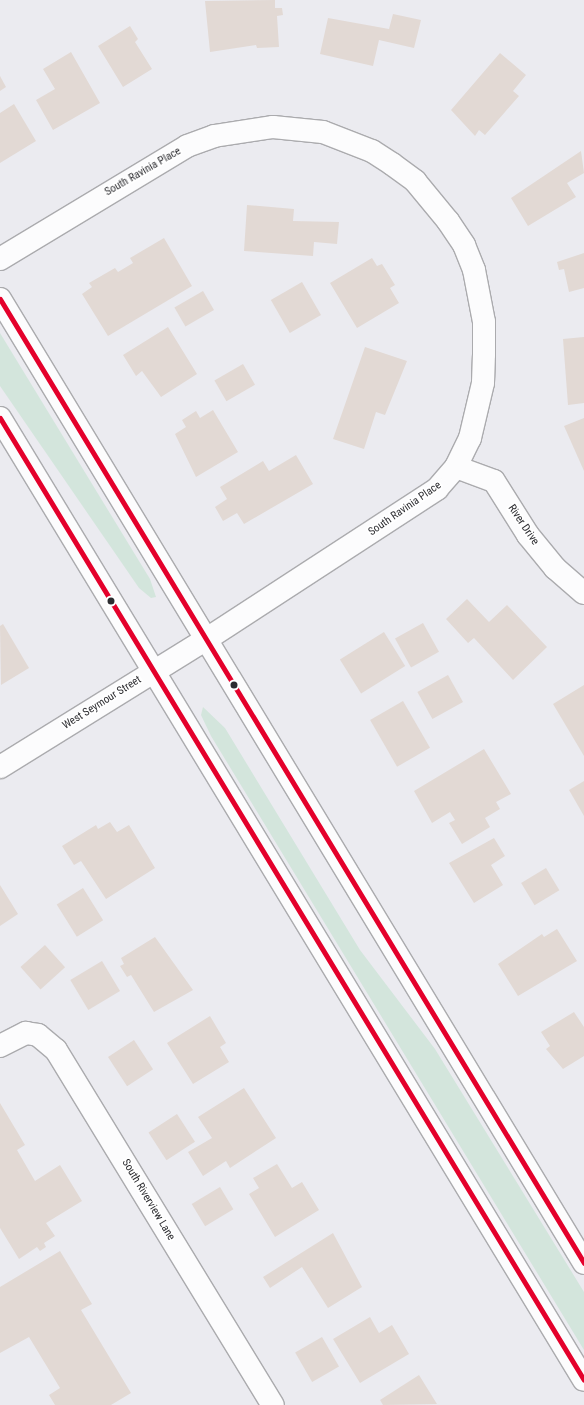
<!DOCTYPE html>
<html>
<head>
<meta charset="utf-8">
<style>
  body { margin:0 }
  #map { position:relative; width:584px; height:1405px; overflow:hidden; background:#ebebf0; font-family:"Roboto Condensed",sans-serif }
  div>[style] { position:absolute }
  .green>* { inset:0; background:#d3e5dc }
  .building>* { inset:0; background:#e2d9d4; transform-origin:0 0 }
  .roads { filter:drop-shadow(1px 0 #ababae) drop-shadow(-1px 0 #ababae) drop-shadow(0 1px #ababae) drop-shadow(0 -1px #ababae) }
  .minor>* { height:22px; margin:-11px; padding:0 11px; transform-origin:11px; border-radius:11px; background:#fcfcfd }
  .major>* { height:22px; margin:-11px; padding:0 11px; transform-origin:11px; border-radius:11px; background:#fcfcfd }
  .bus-1>* { height:5px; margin:-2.5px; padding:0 2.5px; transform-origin:2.5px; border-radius:2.5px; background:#e4002b }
  .dots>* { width:11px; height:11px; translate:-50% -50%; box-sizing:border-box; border:2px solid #fff; border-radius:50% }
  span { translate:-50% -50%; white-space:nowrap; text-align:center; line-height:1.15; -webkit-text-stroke:3.5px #fff; paint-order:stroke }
  .street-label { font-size:11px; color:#2c2c30 }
</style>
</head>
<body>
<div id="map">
  <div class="green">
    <div style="clip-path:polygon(0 333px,150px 579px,156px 597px,151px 598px,139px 588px,0 386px)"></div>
    <div style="clip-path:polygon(203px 707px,225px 728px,360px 950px,435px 1049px,584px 1292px,584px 1350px,211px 736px,201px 715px)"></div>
  </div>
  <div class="building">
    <div style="clip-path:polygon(275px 0,275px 8px,282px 8px,283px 15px,277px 16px,279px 47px,257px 48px,256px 45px,210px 52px,205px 1px)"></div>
    <div style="clip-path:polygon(393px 14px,421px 20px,414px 48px,379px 40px,373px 66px,320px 54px,328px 18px,389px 29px)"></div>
    <div style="clip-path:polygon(130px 26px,138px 39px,135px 42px,152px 69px,123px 87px,98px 46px)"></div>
    <div style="clip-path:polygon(71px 52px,100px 103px,53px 130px,36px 100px,55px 89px,43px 69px)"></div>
    <div style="clip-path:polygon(500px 53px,526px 75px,513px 91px,519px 96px,485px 135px,479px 130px,475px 136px,451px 110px)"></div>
    <div style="clip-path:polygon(0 76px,6px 87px,0 91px)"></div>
    <div style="clip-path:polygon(14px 104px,36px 141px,0 163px,0 113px)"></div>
    <div style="clip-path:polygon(581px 151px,584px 173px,567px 183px,576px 197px,528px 226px,511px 198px)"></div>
    <div style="clip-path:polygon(247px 205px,294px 209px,293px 221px,339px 222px,337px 244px,314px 242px,313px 256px,244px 251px)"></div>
    <div style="clip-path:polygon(164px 238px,192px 286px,108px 336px,82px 294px,92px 287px,89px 283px,115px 268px,118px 272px,133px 263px,130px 258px)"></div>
    <div style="clip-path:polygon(584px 253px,584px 288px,569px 292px,564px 269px,559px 270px,557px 262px)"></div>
    <div style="clip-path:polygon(372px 258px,377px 266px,382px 264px,395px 285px,390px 288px,399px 303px,357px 328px,330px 283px)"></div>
    <div style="left:302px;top:282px;width:38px;height:36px;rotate:60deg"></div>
    <div style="left:203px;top:291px;width:22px;height:33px;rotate:60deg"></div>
    <div style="clip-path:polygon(168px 327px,197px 374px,161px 397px,142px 371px,136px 376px,123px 355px)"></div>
    <div style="clip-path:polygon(584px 337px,584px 403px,568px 405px,563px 339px)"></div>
    <div style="clip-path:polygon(365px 347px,407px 361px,385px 415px,376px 412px,364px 449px,333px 439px)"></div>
    <div style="left:243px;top:364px;width:24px;height:33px;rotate:60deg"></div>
    <div style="clip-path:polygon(213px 410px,238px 452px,196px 477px,175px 434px,186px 427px,182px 420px,196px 411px,200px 418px)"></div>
    <div style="clip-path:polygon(584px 418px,584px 471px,564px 426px)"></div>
    <div style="clip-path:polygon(296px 455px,313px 484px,244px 524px,237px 513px,223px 521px,215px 507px,227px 499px,220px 487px,263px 461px,269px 471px)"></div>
    <div style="clip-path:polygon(467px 599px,489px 622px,507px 605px,547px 647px,513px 680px,474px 638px,468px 643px,446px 619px)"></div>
    <div style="left:423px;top:623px;width:33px;height:32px;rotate:61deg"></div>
    <div style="clip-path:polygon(3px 624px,29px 668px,1px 685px,0 626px)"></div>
    <div style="left:384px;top:632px;width:40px;height:52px;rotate:58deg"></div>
    <div style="left:448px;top:675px;width:31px;height:35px;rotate:61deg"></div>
    <div style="clip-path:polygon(584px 685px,584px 756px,553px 704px)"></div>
    <div style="left:403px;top:701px;width:54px;height:38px;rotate:60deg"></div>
    <div style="clip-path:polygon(484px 749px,511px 794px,496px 802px,500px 809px,485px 818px,490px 827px,462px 844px,449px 823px,455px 820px,450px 812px,432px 823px,414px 791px)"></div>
    <div style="clip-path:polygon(584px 781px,584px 816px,569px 790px)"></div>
    <div style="clip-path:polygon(110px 822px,117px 832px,129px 825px,155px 868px,106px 899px,81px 861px,74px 865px,62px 846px,96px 825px,98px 829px)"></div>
    <div style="clip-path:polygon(494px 838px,505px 856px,491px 865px,503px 885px,474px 903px,449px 863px)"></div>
    <div style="left:546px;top:868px;width:26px;height:29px;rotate:59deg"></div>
    <div style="clip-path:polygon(0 885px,18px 914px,0 926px)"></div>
    <div style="left:83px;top:888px;width:38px;height:31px;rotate:58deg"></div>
    <div style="clip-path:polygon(557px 929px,577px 961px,518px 996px,498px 964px,542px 934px,544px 937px)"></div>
    <div style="clip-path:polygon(155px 937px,193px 990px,154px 1012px,131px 975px,127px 977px,120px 966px,124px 964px,121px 958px)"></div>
    <div style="left:45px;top:945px;width:30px;height:33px;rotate:48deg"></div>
    <div style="left:102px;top:961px;width:35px;height:37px;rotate:59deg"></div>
    <div style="clip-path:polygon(574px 1012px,584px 1027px,584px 1056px,563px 1069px,546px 1049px,550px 1046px,541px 1032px)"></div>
    <div style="clip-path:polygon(210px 1016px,226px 1043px,220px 1047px,229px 1062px,193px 1084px,167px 1043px)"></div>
    <div style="left:134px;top:1040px;width:35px;height:31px;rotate:57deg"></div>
    <div style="clip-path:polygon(244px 1088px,276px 1138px,230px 1168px,226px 1161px,203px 1176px,188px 1152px,212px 1138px,198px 1117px)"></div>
    <div style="clip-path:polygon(0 1103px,25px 1145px,17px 1150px,35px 1181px,60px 1165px,82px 1201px,46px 1223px,55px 1236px,44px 1243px,46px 1247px,40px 1251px,37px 1247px,19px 1259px,0 1228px)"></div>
    <div style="left:177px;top:1114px;width:33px;height:34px;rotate:57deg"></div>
    <div style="clip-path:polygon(277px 1164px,292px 1188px,302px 1182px,319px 1210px,275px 1237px,249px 1194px,259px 1188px,253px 1178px)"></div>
    <div style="left:220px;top:1187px;width:26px;height:33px;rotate:59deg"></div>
    <div style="clip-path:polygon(333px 1233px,362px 1287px,328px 1308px,302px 1267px,270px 1288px,263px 1277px)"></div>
    <div style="clip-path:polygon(60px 1251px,92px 1304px,81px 1310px,131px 1393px,111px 1405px,55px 1405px,49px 1395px,60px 1388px,29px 1337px,0 1353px,0 1287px)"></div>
    <div style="clip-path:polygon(370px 1317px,379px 1333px,392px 1325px,409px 1354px,360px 1383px,333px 1339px)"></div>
    <div style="left:322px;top:1337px;width:34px;height:31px;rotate:60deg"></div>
    <div style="clip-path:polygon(419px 1375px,437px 1404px,383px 1405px,380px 1400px)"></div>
  </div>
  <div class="roads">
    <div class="minor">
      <div style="left:0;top:259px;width:218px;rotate:-31.1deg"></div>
      <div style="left:187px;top:146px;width:29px;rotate:-20deg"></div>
      <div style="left:214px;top:136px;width:60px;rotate:-8.7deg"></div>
      <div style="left:273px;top:127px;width:50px;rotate:5.7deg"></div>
      <div style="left:323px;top:132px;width:53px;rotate:21.2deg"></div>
      <div style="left:372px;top:151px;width:24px;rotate:33deg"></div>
      <div style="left:392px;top:164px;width:29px;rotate:36deg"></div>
      <div style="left:415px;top:181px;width:52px;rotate:50.5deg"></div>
      <div style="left:448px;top:221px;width:29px;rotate:56deg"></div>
      <div style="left:464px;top:245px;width:27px;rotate:68deg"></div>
      <div style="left:474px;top:270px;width:53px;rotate:79.1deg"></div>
      <div style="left:484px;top:322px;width:32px;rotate:90deg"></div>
      <div style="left:484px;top:354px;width:29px;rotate:92deg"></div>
      <div style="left:483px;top:383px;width:57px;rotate:103.3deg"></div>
      <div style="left:470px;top:438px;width:32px;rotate:116deg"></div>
      <div style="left:456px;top:467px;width:29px;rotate:131deg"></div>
      <div style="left:437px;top:489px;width:277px;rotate:146.9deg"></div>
      <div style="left:205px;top:640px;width:241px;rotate:148.2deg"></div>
      <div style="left:456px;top:467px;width:40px;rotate:20.2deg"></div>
      <div style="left:494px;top:481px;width:64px;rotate:57.8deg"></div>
      <div style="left:528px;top:535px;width:43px;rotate:50.7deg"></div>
      <div style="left:555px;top:568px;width:38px;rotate:41deg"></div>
      <div style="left:0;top:1046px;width:29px;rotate:-27deg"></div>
      <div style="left:26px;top:1033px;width:12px;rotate:9deg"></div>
      <div style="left:38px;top:1035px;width:23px;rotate:40deg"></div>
      <div style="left:56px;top:1050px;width:416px;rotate:58.6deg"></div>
    </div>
    <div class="major">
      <div style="left:0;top:299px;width:1127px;rotate:58.79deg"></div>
      <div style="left:0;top:418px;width:1125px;rotate:58.74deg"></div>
    </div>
  </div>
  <div class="bus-1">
    <div style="left:0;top:299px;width:1127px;rotate:58.79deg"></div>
    <div style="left:0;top:418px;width:1125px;rotate:58.74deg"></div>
  </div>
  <div class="dots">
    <div style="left:111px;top:601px;background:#2c2c30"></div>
    <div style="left:234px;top:685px;background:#2c2c30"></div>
  </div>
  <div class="street-label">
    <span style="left:143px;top:172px;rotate:-30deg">South Ravinia Place</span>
    <span style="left:405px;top:509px;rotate:-35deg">South Ravinia Place</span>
    <span style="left:523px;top:525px;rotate:56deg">River Drive</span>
    <span style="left:102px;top:703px;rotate:-32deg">West Seymour Street</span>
    <span style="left:148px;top:1200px;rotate:59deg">South Riverview Lane</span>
  </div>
</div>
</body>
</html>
